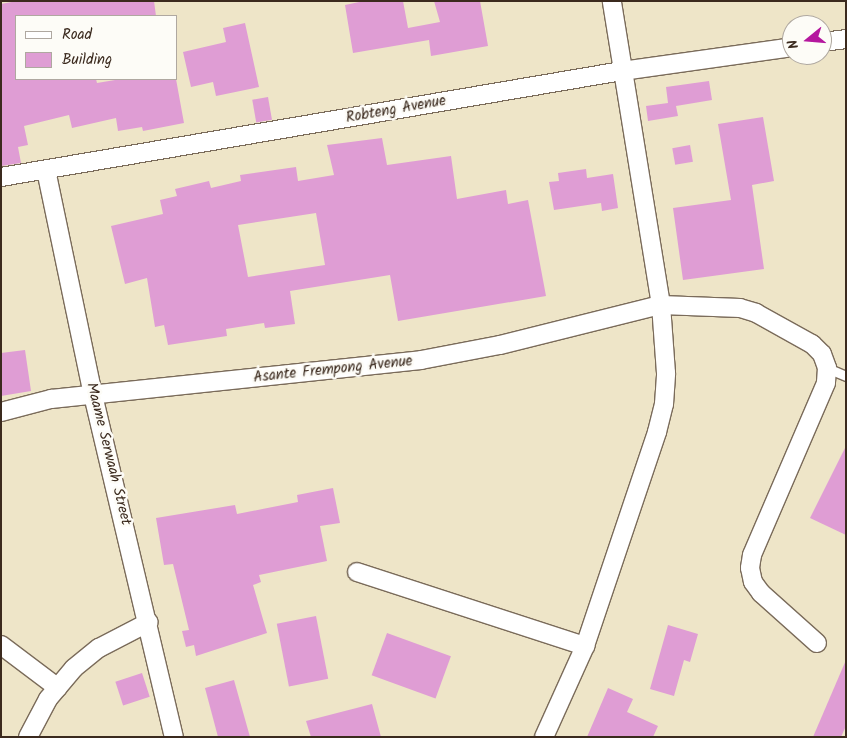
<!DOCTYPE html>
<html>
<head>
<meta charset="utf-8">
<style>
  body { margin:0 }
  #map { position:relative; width:847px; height:738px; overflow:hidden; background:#eee5c8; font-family:Kalam,sans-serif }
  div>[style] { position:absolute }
  .building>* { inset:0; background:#df9dd4; transform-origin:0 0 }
  .roads { filter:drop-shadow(1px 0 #7a6b5a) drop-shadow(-1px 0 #7a6b5a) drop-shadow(0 1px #7a6b5a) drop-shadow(0 -1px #7a6b5a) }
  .service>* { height:9px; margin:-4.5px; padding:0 4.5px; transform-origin:4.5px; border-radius:4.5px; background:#fff }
  .minor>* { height:18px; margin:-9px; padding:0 9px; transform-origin:9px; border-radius:9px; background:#fff }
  span { translate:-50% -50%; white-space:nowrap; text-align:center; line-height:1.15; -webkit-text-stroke:5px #fdfcf7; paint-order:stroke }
  .street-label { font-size:15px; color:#3b2a1e }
  .frame { position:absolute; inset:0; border:2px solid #3b2a1e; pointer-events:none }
  .legend { position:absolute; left:15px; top:15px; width:162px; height:65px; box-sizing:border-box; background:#fdfcf7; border:1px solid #afa8a0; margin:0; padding:6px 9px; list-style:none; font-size:15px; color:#3b2a1e }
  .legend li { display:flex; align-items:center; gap:10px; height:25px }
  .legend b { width:25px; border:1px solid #afa8a0 }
  .north { position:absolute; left:782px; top:15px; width:50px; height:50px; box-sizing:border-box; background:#fdfcf7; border:1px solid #afa8a0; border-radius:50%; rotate:253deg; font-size:14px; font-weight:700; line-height:20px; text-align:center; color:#3b2a1e }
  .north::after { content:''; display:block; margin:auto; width:18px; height:22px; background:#b5179e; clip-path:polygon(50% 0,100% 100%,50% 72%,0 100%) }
</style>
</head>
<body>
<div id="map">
  <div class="building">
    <div style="clip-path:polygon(17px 1px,154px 1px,156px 16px,16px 16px,16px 79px,96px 79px,97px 83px,121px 79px,176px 79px,184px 123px,143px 131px,142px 127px,118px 131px,116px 118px,72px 128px,69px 115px,24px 126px,28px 145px,18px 147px,21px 163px,1px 166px,1px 4px)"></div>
    <div style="clip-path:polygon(364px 1px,403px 1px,408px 28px,440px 22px,434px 1px,480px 1px,488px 46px,431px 56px,429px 40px,353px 53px,345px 5px)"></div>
    <div style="clip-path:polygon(245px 23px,259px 87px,216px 96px,213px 82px,191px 87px,183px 52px,226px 42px,223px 28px)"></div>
    <div style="clip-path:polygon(709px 81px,712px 100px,676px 106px,678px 116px,648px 121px,646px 106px,668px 103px,666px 87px)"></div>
    <div style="left:268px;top:97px;width:23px;height:16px;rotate:80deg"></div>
    <div style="clip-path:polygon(763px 117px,774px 181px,752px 185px,764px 269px,683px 280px,673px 208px,731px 200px,718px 124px)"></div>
    <div style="clip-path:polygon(evenodd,382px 138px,387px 165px,451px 156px,457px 199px,506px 190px,508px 204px,528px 200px,546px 296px,398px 321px,390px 275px,290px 291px,295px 324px,265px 328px,264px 323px,226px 329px,227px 336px,168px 345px,164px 325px,155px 327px,147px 278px,125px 284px,111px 226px,163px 214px,160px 200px,177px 196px,175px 189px,209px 181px,211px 188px,241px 181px,240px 175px,296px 167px,298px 181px,334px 175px,327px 145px,382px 138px,316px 213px,325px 265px,248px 277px,238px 225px,316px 213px)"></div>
    <div style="left:690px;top:145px;width:17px;height:18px;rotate:80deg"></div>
    <div style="clip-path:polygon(586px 169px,587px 178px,613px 174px,618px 208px,602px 211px,601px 203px,554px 210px,549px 182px,559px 181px,558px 173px)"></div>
    <div style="clip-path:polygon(25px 350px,31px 391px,1px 396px,1px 353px)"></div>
    <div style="clip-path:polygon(846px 446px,846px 535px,810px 518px)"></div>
    <div style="clip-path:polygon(333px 488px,340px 523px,320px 526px,327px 561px,259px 575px,261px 582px,253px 585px,267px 633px,196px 656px,194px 645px,186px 647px,182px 631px,189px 630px,173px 564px,164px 565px,156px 518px,235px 505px,237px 514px,298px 502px,297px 495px)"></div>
    <div style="left:316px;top:616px;width:64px;height:40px;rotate:79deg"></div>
    <div style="clip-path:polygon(668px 625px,698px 634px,690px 662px,684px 660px,674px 696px,650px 689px)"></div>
    <div style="left:387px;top:633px;width:68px;height:45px;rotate:20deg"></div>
    <div style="clip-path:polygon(846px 660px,846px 726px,841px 737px,813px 737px)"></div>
    <div style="left:142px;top:673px;width:25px;height:28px;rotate:72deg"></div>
    <div style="clip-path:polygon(234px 680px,250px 737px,218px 737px,205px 688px)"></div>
    <div style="clip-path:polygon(608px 688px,633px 699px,627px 712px,658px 726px,653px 737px,587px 737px)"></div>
    <div style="clip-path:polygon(372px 704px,381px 737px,311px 737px,306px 721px)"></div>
  </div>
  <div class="roads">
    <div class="service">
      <div style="left:827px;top:368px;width:21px;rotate:23deg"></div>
    </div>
    <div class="minor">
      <div style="left:822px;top:42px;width:24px;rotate:-7deg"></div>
      <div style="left:46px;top:170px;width:230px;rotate:78.2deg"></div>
      <div style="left:93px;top:395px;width:351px;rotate:76.7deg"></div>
      <div style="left:1px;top:177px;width:630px;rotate:-9.69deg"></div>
      <div style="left:622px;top:71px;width:172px;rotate:-8deg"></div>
      <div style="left:1px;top:412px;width:52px;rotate:-14.6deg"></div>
      <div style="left:51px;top:399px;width:372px;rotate:-6deg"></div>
      <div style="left:421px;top:360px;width:80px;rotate:-10.8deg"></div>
      <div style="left:500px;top:345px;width:166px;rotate:-14deg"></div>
      <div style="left:661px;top:305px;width:79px;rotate:2.2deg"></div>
      <div style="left:740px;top:308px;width:17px;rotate:17deg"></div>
      <div style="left:756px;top:313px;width:64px;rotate:29deg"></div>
      <div style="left:812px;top:344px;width:14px;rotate:45deg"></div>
      <div style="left:822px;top:354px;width:15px;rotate:70deg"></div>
      <div style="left:827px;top:368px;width:15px;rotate:94deg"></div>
      <div style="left:826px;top:383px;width:187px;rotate:113.3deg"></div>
      <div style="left:752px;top:555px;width:13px;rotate:99deg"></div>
      <div style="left:750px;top:568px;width:14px;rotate:78deg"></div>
      <div style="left:753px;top:582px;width:14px;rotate:54deg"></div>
      <div style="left:761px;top:593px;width:75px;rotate:41.8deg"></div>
      <div style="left:357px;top:572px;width:240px;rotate:18deg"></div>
      <div style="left:1px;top:645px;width:71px;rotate:37deg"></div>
      <div style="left:28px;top:737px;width:43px;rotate:-62.2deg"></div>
      <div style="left:48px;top:699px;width:40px;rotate:-50deg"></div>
      <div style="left:74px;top:668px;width:32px;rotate:-39deg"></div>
      <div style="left:99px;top:648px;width:56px;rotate:-27.5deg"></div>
      <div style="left:544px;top:737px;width:100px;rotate:-65.7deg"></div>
      <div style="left:585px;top:646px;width:226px;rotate:-71.4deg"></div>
      <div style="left:657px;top:432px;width:29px;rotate:-76deg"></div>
      <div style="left:664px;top:404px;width:31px;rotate:-86deg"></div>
      <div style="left:666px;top:373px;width:68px;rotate:-94.2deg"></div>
      <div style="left:661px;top:305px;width:308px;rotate:-99.2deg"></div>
    </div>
  </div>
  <div class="street-label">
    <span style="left:396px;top:110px;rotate:-10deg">Robteng Avenue</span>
    <span style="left:333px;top:370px;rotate:-6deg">Asante Frempong Avenue</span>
    <span style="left:108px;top:454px;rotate:76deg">Maame Serwaah Street</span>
  </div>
  <div class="frame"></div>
  <ul class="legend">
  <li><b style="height:6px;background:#fff"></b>Road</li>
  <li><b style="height:14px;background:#df9dd4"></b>Building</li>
  </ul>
  <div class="north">N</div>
</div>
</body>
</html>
